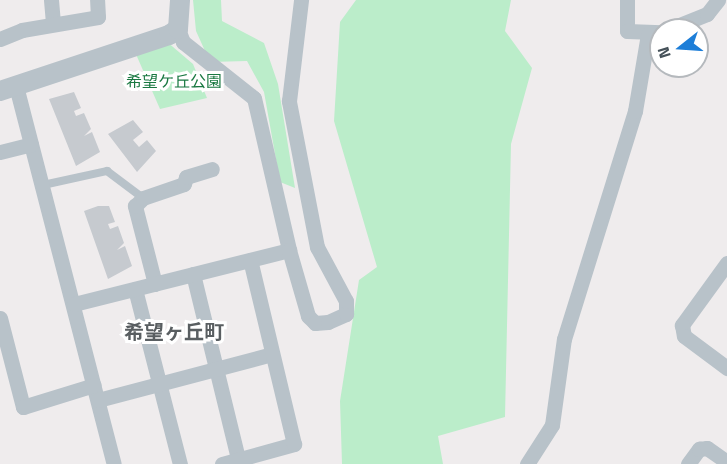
<!DOCTYPE html>
<html>
<head>
<meta charset="utf-8">
<style>
  body { margin:0 }
  #map { position:relative; width:727px; height:464px; overflow:hidden; background:#efeced; font-family:"Titillium Web","Noto Sans JP",sans-serif }
  div>[style] { position:absolute }
  .green>* { inset:0; background:#bbedca }
  .building>* { inset:0; background:#c6cacf }
  .service>* { height:8px; margin:-4px; padding:0 4px; transform-origin:4px; border-radius:4px; background:#b8c2c9 }
  .minor>* { height:15px; margin:-7.5px; padding:0 7.5px; transform-origin:7.5px; border-radius:7.5px; background:#b8c2c9 }
  .tertiary>* { height:20px; margin:-10px; padding:0 10px; transform-origin:10px; border-radius:10px; background:#b8c2c9 }
  span { translate:-50% -50%; white-space:nowrap; text-align:center; line-height:1.15; -webkit-text-stroke:6px #fff; paint-order:stroke }
  .park-label { font-size:16px; color:#197841 }
  .quarter-label { font-size:20px; color:#595e61; font-weight:700 }
  .north { position:absolute; left:649px; top:18px; width:60px; height:60px; box-sizing:border-box; background:#fff; border:2px solid #b5b9bd; border-radius:50%; rotate:253deg; font-size:16px; font-weight:700; line-height:24px; text-align:center; color:#455159 }
  .north::after { content:''; display:block; margin:auto; width:21px; height:27px; background:#1d7ed8; clip-path:polygon(50% 0,100% 100%,50% 72%,0 100%) }
</style>
</head>
<body>
<div id="map">
  <div class="green">
    <div style="clip-path:polygon(193px 0,221px 0,222px 21px,264px 43px,278px 84px,295px 188px,280px 182px,264px 92px,247px 61px,210px 62px,196px 31px)"></div>
    <div style="clip-path:polygon(356px 0,511px 0,505px 31px,532px 68px,511px 144px,505px 417px,438px 436px,443px 464px,342px 464px,340px 401px,359px 280px,377px 267px,334px 121px,340px 22px)"></div>
    <div style="clip-path:polygon(166px 41px,193px 64px,207px 98px,160px 109px,135px 52px)"></div>
  </div>
  <div class="building">
    <div style="clip-path:polygon(74px 92px,81px 108px,74px 111px,76px 116px,84px 113px,91px 129px,84px 136px,92px 132px,100px 152px,76px 166px,49px 99px)"></div>
    <div style="clip-path:polygon(133px 120px,143px 132px,133px 140px,139px 147px,147px 140px,156px 151px,137px 172px,108px 134px)"></div>
    <div style="clip-path:polygon(98px 206px,109px 206px,115px 222px,108px 224px,110px 229px,118px 226px,124px 243px,117px 250px,125px 246px,132px 266px,108px 279px,84px 211px)"></div>
  </div>
  <div class="service">
    <div style="left:43px;top:185px;width:66px;rotate:-12.3deg"></div>
    <div style="left:107px;top:171px;width:45px;rotate:36.9deg"></div>
  </div>
  <div class="minor">
    <div style="left:51px;top:0;width:24px;rotate:85deg"></div>
    <div style="left:627px;top:0;width:31px;rotate:90deg"></div>
    <div style="left:627px;top:31px;width:34px;rotate:2deg"></div>
    <div style="left:178px;top:29px;width:14px;rotate:69deg"></div>
    <div style="left:183px;top:42px;width:90px;rotate:38.3deg"></div>
    <div style="left:254px;top:98px;width:156px;rotate:77deg"></div>
    <div style="left:667px;top:30px;width:43px;rotate:-21.8deg"></div>
    <div style="left:707px;top:14px;width:18px;rotate:-52deg"></div>
    <div style="left:0;top:39px;width:24px;rotate:-22deg"></div>
    <div style="left:22px;top:30px;width:77px;rotate:-9.7deg"></div>
    <div style="left:98px;top:17px;width:17px;rotate:-93deg"></div>
    <div style="left:16px;top:86px;width:390px;rotate:75.5deg"></div>
    <div style="left:0;top:152px;width:32px;rotate:-14deg"></div>
    <div style="left:727px;top:263px;width:77px;rotate:126deg"></div>
    <div style="left:682px;top:325px;width:11px;rotate:80deg"></div>
    <div style="left:684px;top:336px;width:54px;rotate:36.7deg"></div>
    <div style="left:193px;top:274px;width:190px;rotate:76.3deg"></div>
    <div style="left:155px;top:284px;width:81px;rotate:-104.4deg"></div>
    <div style="left:135px;top:206px;width:11px;rotate:-45deg"></div>
    <div style="left:143px;top:198px;width:43px;rotate:-18.9deg"></div>
    <div style="left:184px;top:184px;width:7px;rotate:-74deg"></div>
    <div style="left:186px;top:177px;width:27px;rotate:-17deg"></div>
    <div style="left:135px;top:289px;width:181px;rotate:75.6deg"></div>
    <div style="left:74px;top:304px;width:222px;rotate:-14.1deg"></div>
    <div style="left:289px;top:250px;width:69px;rotate:73.9deg"></div>
    <div style="left:308px;top:316px;width:10px;rotate:45deg"></div>
    <div style="left:315px;top:323px;width:13px;rotate:-4deg"></div>
    <div style="left:328px;top:322px;width:20px;rotate:-24deg"></div>
    <div style="left:346px;top:314px;width:13px;rotate:-90deg"></div>
    <div style="left:346px;top:301px;width:61px;rotate:-118.2deg"></div>
    <div style="left:317px;top:247px;width:149px;rotate:-100.9deg"></div>
    <div style="left:289px;top:101px;width:102px;rotate:-83.2deg"></div>
    <div style="left:0;top:318px;width:92px;rotate:75.5deg"></div>
    <div style="left:23px;top:407px;width:74px;rotate:-17.2deg"></div>
    <div style="left:98px;top:400px;width:180px;rotate:-14.8deg"></div>
    <div style="left:222px;top:464px;width:75px;rotate:-15.5deg"></div>
    <div style="left:294px;top:444px;width:189px;rotate:-103.4deg"></div>
    <div style="left:527px;top:464px;width:46px;rotate:-57.3deg"></div>
    <div style="left:552px;top:425px;width:87px;rotate:-82.1deg"></div>
    <div style="left:564px;top:339px;width:239px;rotate:-72.7deg"></div>
    <div style="left:635px;top:111px;width:78px;rotate:-80.4deg"></div>
    <div style="left:688px;top:464px;width:19px;rotate:-54deg"></div>
    <div style="left:699px;top:449px;width:8px;rotate:-7deg"></div>
    <div style="left:707px;top:448px;width:24px;rotate:35deg"></div>
  </div>
  <div class="tertiary">
    <div style="left:0;top:91px;width:178px;rotate:-18.3deg"></div>
    <div style="left:169px;top:35px;width:11px;rotate:-34deg"></div>
    <div style="left:178px;top:29px;width:29px;rotate:-86deg"></div>
  </div>
  <div class="park-label">
    <span style="left:174px;top:81px">希望ケ丘公園</span>
  </div>
  <div class="quarter-label">
    <span style="left:174px;top:331px">希望ヶ丘町</span>
  </div>
  <div class="north">N</div>
</div>
</body>
</html>
